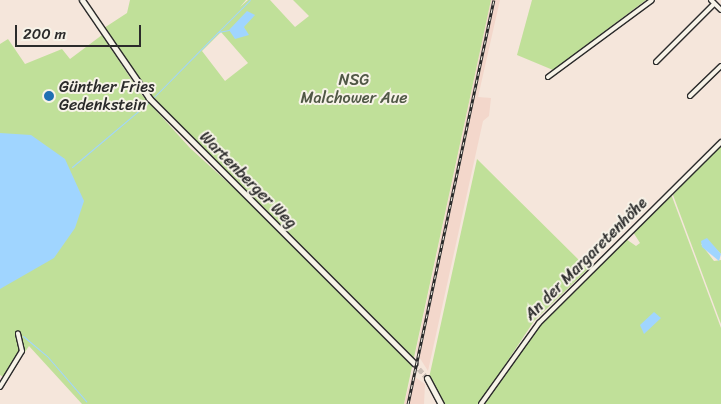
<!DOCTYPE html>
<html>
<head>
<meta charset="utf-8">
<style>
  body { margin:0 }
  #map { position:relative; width:721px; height:404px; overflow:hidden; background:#f5e6db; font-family:Sriracha,sans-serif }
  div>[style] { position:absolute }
  .built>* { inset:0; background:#f3d7cb }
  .green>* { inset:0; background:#c0e099 }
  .water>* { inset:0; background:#a0d5ff }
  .stream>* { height:1px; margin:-0.5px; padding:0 0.5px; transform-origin:0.5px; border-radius:0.5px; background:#a0d5ff }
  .secondary-tunnel>* { height:5px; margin-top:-2.5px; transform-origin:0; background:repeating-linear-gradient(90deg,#cdc1b8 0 5px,transparent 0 7.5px) }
  .roads { filter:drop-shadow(1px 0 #2b2b2b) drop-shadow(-1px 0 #2b2b2b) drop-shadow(0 1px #2b2b2b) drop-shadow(0 -1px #2b2b2b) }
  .minor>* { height:4px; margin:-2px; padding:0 2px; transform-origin:2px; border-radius:2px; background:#f7f3e8 }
  .secondary>* { height:5px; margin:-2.5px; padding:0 2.5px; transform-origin:2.5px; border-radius:2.5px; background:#f7f3e8 }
  .rail>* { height:3px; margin-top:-1.5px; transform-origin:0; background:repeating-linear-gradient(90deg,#f7f3e8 0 4px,#2b2b2b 0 8px); box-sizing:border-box; border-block:1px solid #2b2b2b }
  .dots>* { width:14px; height:14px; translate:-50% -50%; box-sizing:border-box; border:2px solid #f7f3e8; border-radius:50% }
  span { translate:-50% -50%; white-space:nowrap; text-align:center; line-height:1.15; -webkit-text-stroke:4px #f7f3e8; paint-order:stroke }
  .park-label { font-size:16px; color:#505846 }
  .poi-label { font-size:16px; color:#2b2b2b }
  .left { translate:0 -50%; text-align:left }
  .street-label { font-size:16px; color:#2b2b2b }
  .scale { position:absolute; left:15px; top:25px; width:126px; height:22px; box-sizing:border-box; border:2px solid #2b2b2b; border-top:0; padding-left:6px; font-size:15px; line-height:18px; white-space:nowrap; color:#2b2b2b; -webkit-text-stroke:4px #f7f3e8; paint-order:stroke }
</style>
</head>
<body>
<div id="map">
  <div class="built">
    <div style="clip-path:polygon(491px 0,500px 0,478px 97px,491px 98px,489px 116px,483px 121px,428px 371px,416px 352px)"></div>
    <div style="clip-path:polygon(412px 375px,425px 384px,424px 404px,404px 404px)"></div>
  </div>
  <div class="green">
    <div style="clip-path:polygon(evenodd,130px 0,246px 0,240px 7px,248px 0,270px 0,295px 27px,309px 16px,293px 0,491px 0,404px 404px,82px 404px,29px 346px,7px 379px,0 375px,0 44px,8px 39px,25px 64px,62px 49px,70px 59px,102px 35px,141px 94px,190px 148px,236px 190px,240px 186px,152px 97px,104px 28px,127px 13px,130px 0,221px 32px,248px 63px,225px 81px,202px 51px,221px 32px)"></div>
    <div style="clip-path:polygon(532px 0,646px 0,553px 70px,517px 55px)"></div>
    <div style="clip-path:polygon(721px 143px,721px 254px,714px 247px,701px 244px,714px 261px,721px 260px,721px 324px,673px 195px)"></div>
    <div style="clip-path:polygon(477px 159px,588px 269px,534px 321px,479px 404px,444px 404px,429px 378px)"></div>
    <div style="clip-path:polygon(671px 194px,721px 328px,721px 404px,484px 404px,543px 321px,626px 239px,636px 246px,640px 243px,633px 232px)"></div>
  </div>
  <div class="water">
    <div style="clip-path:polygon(247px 11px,255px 15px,244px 27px,249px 35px,235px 39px,229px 30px)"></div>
    <div style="clip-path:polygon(0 133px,31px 135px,65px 159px,84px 201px,75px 228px,54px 258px,0 289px)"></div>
    <div style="clip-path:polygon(707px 238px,721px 254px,719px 261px,702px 247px,701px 241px)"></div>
    <div style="clip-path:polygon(654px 312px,661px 318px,644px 334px,640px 325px)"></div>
  </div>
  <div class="stream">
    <div style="left:218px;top:32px;width:45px;rotate:-45deg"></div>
    <div style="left:154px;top:97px;width:91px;rotate:-45.4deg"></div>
    <div style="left:218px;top:32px;width:11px;rotate:-10deg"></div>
    <div style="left:72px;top:167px;width:99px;rotate:-40.1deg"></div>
    <div style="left:23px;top:336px;width:31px;rotate:40deg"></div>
    <div style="left:47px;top:356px;width:60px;rotate:49.1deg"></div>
  </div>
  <div class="secondary-tunnel">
    <div style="left:414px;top:363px;width:20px;rotate:49deg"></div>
  </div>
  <div class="roads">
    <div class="minor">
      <div style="left:711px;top:0;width:14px;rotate:45deg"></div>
      <div style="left:656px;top:62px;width:82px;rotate:-45deg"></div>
      <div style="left:548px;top:77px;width:129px;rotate:-36.5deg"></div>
      <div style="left:690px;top:96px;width:43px;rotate:-44.1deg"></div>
      <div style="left:0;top:387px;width:42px;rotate:-58.6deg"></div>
      <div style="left:22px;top:351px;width:18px;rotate:-103deg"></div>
      <div style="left:481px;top:404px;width:100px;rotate:-54.4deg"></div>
      <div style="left:539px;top:323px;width:257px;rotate:-44.8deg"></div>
    </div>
    <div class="secondary">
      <div style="left:82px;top:0;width:119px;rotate:55.6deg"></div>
      <div style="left:149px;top:98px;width:375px;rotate:45deg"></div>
      <div style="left:427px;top:378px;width:30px;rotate:62deg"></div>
    </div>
  </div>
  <div class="rail">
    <div style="left:408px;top:404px;width:413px;rotate:-78deg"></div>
  </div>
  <div class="dots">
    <div style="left:49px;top:96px;background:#1f6fb2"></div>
  </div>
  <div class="park-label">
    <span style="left:354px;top:89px">NSG<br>Malchower Aue</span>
  </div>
  <div class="poi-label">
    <span class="left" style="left:59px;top:96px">Günther Fries<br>Gedenkstein</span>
  </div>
  <div class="street-label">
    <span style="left:248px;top:180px;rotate:45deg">Wartenberger Weg</span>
    <span style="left:586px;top:259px;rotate:-45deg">An der Margaretenhöhe</span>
  </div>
  <div class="scale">200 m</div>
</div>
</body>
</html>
